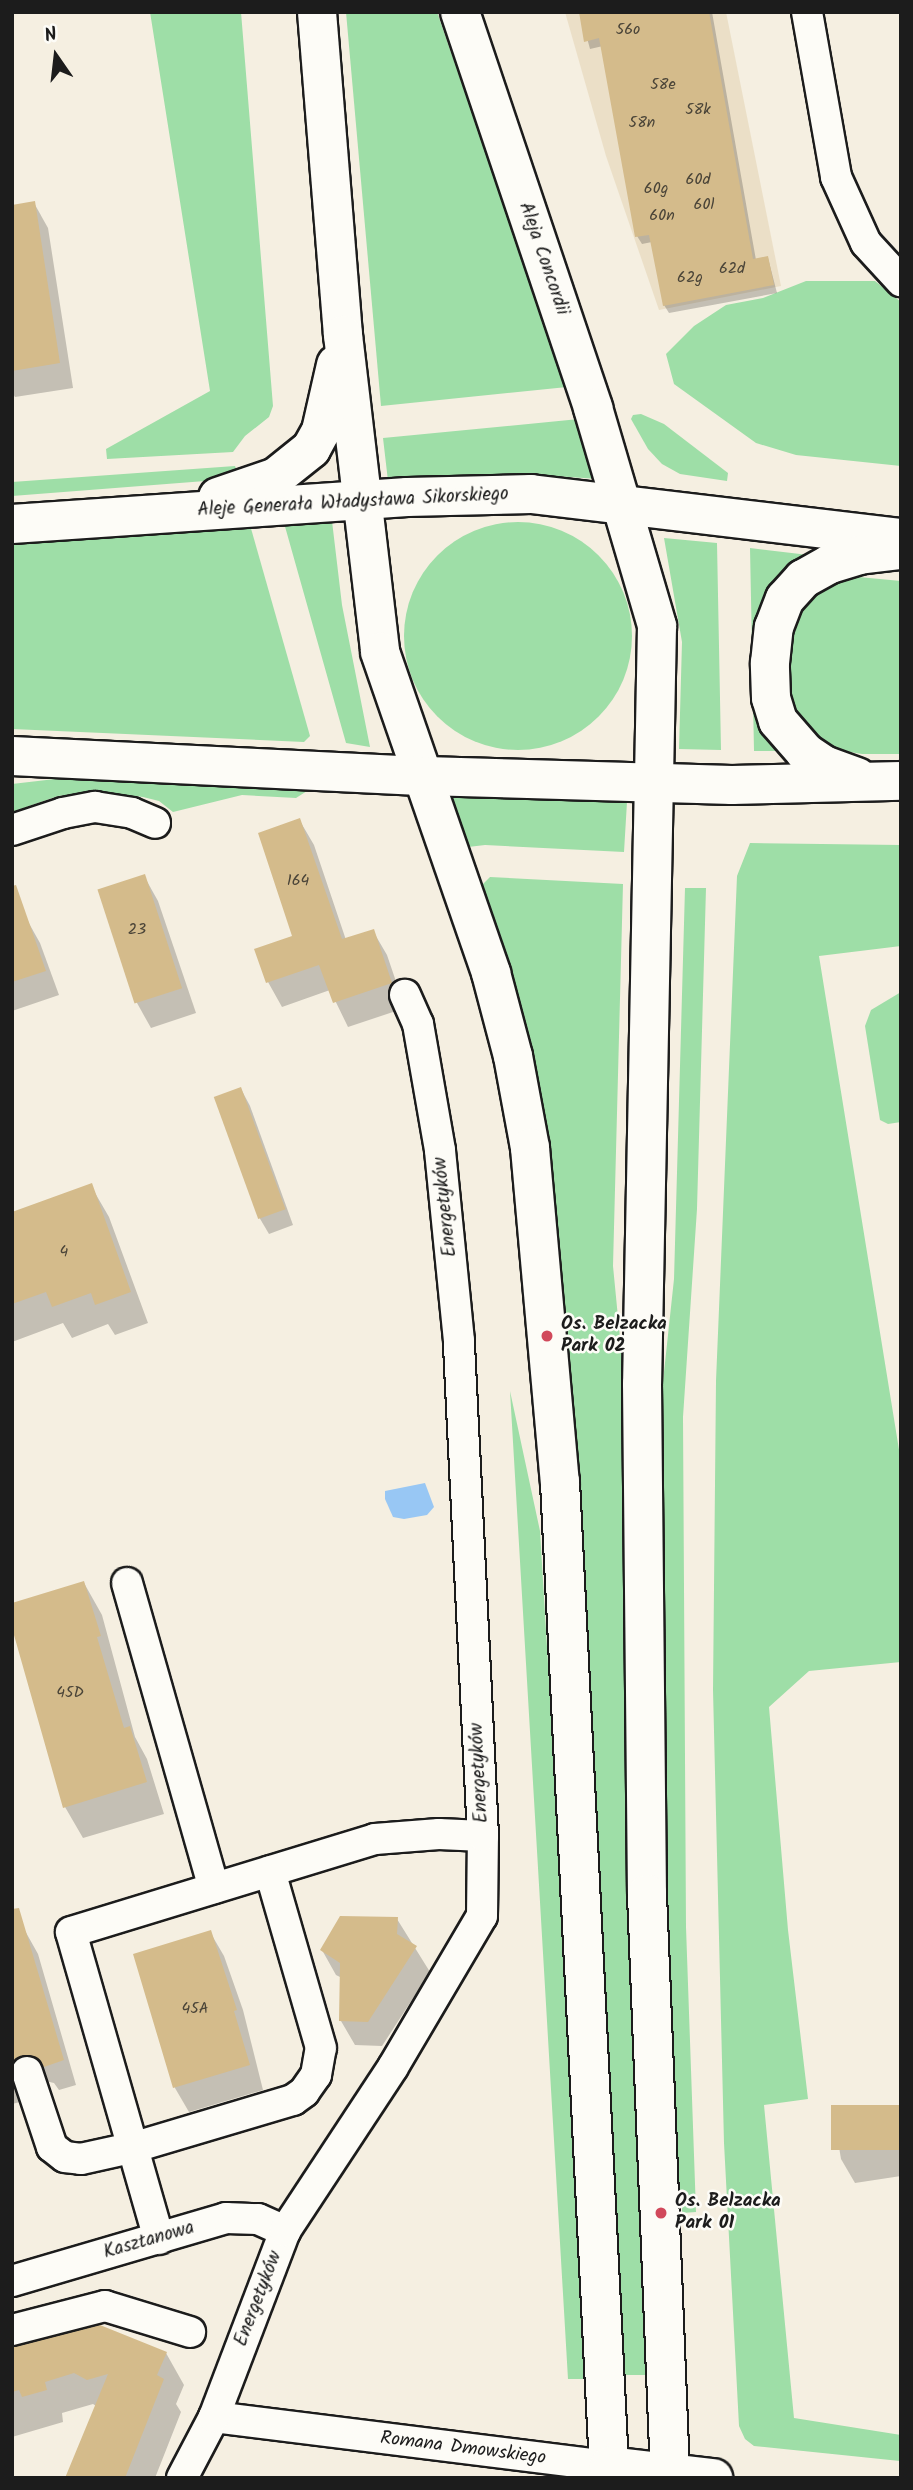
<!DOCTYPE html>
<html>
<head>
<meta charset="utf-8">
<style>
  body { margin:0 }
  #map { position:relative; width:913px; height:2490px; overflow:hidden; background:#f5efe1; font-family:Kalam,sans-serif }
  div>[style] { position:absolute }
  .built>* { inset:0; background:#ebdfc7 }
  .green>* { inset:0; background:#9edea7 }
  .round { border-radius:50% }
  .water>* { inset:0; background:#98c7f4 }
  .shadow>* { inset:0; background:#0003 }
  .building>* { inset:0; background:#d4bb8b; transform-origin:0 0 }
  .roads { filter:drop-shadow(2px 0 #1c1c1c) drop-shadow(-2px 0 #1c1c1c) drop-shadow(0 2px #1c1c1c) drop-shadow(0 -2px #1c1c1c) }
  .street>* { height:30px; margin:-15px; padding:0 15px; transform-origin:15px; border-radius:15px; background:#fdfcf7 }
  .secondary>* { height:38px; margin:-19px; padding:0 19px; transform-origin:19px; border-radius:19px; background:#fdfcf7 }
  .dots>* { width:19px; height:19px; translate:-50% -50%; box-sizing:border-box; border:4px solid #fdfcf7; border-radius:50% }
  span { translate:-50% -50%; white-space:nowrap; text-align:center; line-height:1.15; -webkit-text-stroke:5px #fdfcf7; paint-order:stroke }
  .number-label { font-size:16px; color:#4a4438 }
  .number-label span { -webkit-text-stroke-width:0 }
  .street-label { font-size:19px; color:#1c1c1c }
  .poi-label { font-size:19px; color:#1c1c1c; font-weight:700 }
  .left { translate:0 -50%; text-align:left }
  .frame { position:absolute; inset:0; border:14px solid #1c1c1c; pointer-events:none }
  .north { position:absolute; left:21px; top:21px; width:70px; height:70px; -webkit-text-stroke:5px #fdfcf7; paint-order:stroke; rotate:346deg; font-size:19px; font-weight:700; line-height:28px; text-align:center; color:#1c1c1c }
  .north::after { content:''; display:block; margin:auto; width:24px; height:32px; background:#1c1c1c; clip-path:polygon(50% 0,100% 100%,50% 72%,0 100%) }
</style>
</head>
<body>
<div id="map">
  <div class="built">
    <div style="clip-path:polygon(565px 12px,726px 12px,781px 286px,659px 310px,606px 156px)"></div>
  </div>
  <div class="green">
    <div style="clip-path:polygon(150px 12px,241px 12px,273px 406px,269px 417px,245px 436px,233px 452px,107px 459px,106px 449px,210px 391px)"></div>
    <div style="clip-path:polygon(346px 12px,437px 12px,567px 387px,381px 406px)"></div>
    <div style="clip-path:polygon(806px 281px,875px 281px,901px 302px,901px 466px,796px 455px,756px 443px,674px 384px,666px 354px,694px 326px,726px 305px,763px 298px)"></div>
    <div style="clip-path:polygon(641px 414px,664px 424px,728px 473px,727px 481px,680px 474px,662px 464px,648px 449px,631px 419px,633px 415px)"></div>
    <div style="clip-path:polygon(579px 419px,599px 479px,523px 474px,388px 481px,383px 438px)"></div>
    <div style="clip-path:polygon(235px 466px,239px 477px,231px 479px,12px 496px,12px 482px)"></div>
    <div style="clip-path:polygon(332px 521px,342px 605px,370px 747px,346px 743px,284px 523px)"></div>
    <div class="round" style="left:404px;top:522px;width:228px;height:228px"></div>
    <div style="clip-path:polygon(250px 525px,310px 736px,304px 742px,12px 729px,12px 542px)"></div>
    <div style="clip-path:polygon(664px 538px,717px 543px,721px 750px,679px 749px,682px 642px)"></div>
    <div style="clip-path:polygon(750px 548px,817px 556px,793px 573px,785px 751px,754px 751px)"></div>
    <div style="clip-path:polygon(848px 576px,901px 581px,901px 754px,862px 754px,826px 748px,784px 699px,783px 658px,804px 597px)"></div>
    <div style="clip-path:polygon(55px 779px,307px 791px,296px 798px,242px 795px,173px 812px,159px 801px,143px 797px,98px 792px,58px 796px,12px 812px,12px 784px)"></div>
    <div style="clip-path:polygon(450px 797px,627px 802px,624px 852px,485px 845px,468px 847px)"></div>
    <div style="clip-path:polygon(750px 843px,901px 845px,901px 946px,819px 956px,901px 1462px,901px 1662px,809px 1671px,769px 1707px,788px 1930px,808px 2099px,764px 2105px,794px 2418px,901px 2435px,900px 2461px,754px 2446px,745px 2439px,739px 2426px,724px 2143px,713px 1690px,716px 1381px,737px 876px)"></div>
    <div style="clip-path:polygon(490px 877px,623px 884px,613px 1266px,624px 1379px,629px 1878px,648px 2375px,625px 2375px,540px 1102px,506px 956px,482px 885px)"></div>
    <div style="clip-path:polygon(685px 888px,706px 888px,697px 1209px,683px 1417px,686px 1927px,696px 2212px,682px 2213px,682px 2205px,673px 2204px,667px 2023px,661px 1400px,674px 1279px)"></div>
    <div style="clip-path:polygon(901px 992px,901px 1122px,888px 1124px,880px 1120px,865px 1026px,871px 1010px)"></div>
    <div style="clip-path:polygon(510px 1391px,540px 1531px,567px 1978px,564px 1983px,567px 1992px,591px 2379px,568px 2379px)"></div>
  </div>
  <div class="water">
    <div style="clip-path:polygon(425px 1483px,434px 1507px,427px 1515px,404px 1519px,393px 1517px,385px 1499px,385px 1491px)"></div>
  </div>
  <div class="shadow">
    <div style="clip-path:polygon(580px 12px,712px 12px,756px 260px,768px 258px,777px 293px,669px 313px,664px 305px,652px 242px,642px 244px,637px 236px,603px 46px,590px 49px)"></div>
    <div style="clip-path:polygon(34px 203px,48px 228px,73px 388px,15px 397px,12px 392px,12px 207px)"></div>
    <div style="clip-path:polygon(300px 821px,314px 845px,346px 940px,373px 931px,387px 955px,405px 1008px,348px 1027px,330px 990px,282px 1007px,268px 982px,294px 937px)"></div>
    <div style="clip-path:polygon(144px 876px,158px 901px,196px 1013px,151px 1028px,137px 1003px,100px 891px)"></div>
    <div style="clip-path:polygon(26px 918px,40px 943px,59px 995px,12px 1011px,12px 923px)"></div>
    <div style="clip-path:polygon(241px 1089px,250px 1106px,293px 1225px,269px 1234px,259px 1217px)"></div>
    <div style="clip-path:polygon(91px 1186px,109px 1217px,148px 1323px,115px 1335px,108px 1324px,72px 1338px,63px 1323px,12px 1342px,12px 1214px)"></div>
    <div style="clip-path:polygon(84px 1583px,102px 1615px,135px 1737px,147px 1759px,164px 1814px,83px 1838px,65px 1807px)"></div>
    <div style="clip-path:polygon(397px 1919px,430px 1972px,382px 2046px,355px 2045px,341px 2021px,342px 1978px,336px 1975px,322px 1950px)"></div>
    <div style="clip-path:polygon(24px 1929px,38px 1954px,76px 2085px,59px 2090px,54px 2083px,37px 2079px,24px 2101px,12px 2104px,12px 1933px)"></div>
    <div style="clip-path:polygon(210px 1932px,224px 1956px,243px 2010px,263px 2090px,189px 2112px,175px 2088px,136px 1955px)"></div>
    <div style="clip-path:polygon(901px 2107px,901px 2176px,855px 2183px,841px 2159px,834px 2117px)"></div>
    <div style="clip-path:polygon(12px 2348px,166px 2353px,184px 2385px,176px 2404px,181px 2412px,155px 2478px,67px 2478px,96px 2406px,93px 2404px,62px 2413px,63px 2422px,12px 2437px)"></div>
  </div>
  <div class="building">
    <div style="clip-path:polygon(579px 12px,709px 12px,753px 259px,768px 256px,774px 285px,663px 306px,649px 235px,635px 237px,599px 38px,584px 42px)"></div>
    <div style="clip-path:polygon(35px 201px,60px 363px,12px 371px,12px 205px)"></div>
    <div style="clip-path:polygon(300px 818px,342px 939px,374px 929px,392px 983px,333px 1003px,319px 965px,266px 983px,254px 949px,292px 936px,258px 833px)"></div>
    <div style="left:145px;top:874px;width:120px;height:50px;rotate:72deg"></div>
    <div style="clip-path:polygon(16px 885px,46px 971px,12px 982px,12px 886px)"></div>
    <div style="left:241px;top:1087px;width:130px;height:29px;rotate:70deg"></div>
    <div style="clip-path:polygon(92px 1183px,131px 1292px,95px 1305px,91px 1293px,52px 1307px,46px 1292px,12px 1304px,12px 1212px)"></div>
    <div style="clip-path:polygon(84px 1581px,101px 1636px,97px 1637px,124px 1728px,130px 1726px,147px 1782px,63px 1808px,12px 1628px,12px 1603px)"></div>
    <div style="clip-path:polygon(19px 1908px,64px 2060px,44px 2067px,38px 2059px,30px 2055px,21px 2056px,12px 2063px,12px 1909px)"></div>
    <div style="clip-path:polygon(340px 1916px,398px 1917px,397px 1934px,417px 1946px,368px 2022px,339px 2021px,340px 1963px,320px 1950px)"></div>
    <div style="clip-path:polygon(211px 1930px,237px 2010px,234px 2011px,250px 2065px,173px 2088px,133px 1954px)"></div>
    <div style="left:901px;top:2105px;width:45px;height:70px;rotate:90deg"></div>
    <div style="clip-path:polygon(100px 2325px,167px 2352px,157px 2375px,164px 2379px,125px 2478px,65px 2478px,108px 2374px,87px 2380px,74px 2373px,45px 2382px,47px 2390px,22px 2397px,19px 2390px,12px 2392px,12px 2347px)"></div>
  </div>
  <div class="roads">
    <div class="street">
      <div style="left:807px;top:12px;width:168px;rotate:80deg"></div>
      <div style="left:836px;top:177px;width:72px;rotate:65.6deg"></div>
      <div style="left:866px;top:243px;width:52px;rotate:47.4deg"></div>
      <div style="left:12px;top:830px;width:54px;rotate:-18.4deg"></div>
      <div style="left:63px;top:813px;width:33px;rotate:-11deg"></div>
      <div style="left:95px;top:807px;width:37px;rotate:9deg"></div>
      <div style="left:132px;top:813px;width:25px;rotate:23deg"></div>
      <div style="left:127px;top:1583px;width:317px;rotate:74.1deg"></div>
      <div style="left:27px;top:2072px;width:79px;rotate:71.6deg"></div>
      <div style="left:52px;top:2147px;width:16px;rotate:38deg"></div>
      <div style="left:65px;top:2157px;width:16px;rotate:7deg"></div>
      <div style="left:81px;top:2159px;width:55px;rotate:-12.5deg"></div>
      <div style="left:135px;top:2147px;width:165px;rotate:-16.6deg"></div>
      <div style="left:293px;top:2100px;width:14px;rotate:-36deg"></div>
      <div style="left:304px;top:2092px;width:21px;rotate:-55deg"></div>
      <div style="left:316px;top:2075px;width:27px;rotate:-80deg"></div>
      <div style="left:321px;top:2048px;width:184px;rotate:-106.1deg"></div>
      <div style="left:159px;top:2239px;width:319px;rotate:-106deg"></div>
      <div style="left:71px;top:1932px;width:318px;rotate:-17deg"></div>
      <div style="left:375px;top:1839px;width:64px;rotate:-4.5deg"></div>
      <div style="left:439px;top:1834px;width:44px;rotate:2.6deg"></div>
      <div style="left:12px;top:2281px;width:223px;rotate:-16.4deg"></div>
      <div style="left:226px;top:2218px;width:32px;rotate:2deg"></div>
      <div style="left:258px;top:2219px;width:30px;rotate:24deg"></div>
      <div style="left:12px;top:2330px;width:96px;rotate:-14.5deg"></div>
      <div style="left:105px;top:2306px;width:89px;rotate:17deg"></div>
      <div style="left:214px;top:2417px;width:398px;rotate:7.1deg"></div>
      <div style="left:182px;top:2478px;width:69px;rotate:-62.3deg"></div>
      <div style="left:214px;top:2417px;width:199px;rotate:-69.1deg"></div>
      <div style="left:285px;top:2231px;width:196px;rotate:-56.6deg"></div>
      <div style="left:393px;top:2067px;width:175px;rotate:-59.5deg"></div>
      <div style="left:482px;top:1916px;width:80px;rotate:-89.3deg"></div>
      <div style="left:483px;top:1836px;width:496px;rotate:-92.8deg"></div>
      <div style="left:459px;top:1341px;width:192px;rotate:-95.7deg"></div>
      <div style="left:440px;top:1150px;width:128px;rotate:-99.9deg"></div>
      <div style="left:418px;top:1024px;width:32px;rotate:-114deg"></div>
    </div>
    <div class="secondary">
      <div style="left:317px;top:12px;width:324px;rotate:85.4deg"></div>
      <div style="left:343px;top:335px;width:319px;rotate:83.3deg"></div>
      <div style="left:380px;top:652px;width:340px;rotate:70.9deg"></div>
      <div style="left:491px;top:973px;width:86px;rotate:75.2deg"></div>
      <div style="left:513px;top:1056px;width:94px;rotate:79.5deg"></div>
      <div style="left:530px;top:1148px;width:335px;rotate:84.9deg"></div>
      <div style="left:560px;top:1482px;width:985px;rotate:87.15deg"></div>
      <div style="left:609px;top:2466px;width:105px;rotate:6.6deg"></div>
      <div style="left:460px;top:12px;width:418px;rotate:71.4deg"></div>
      <div style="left:593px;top:408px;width:227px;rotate:73.6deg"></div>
      <div style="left:657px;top:626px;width:758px;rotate:91.13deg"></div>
      <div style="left:642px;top:1384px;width:510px;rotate:89.44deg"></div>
      <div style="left:647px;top:1894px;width:579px;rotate:87.73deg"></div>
      <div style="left:218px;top:497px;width:61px;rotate:-19deg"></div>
      <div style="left:276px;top:477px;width:45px;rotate:-38.7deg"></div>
      <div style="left:311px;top:449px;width:21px;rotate:-61deg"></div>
      <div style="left:321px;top:431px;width:68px;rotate:-77.2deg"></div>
      <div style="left:12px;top:524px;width:396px;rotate:-3.9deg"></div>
      <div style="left:407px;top:497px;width:124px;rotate:-1.4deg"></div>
      <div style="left:531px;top:494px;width:373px;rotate:6.8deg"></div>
      <div style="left:12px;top:756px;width:413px;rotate:2.8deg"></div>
      <div style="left:425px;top:776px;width:307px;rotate:1.7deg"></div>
      <div style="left:732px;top:785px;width:169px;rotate:-1.4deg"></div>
      <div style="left:857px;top:777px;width:35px;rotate:-160deg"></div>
      <div style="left:824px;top:765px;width:23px;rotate:-146deg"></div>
      <div style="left:805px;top:752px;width:41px;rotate:-131.1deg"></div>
      <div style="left:778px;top:721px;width:24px;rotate:-107deg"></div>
      <div style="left:771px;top:698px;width:35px;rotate:-92deg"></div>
      <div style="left:770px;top:663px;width:36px;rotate:-84deg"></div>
      <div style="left:774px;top:627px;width:30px;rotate:-69deg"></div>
      <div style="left:785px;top:599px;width:27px;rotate:-48deg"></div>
      <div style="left:803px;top:579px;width:31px;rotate:-29deg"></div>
      <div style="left:830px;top:564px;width:30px;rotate:-17deg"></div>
      <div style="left:859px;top:555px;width:40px;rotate:-7.1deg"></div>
    </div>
  </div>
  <div class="dots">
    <div style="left:547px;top:1336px;background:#d1495b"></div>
    <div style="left:661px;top:2213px;background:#d1495b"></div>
  </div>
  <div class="number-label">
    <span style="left:628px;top:30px">56o</span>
    <span style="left:663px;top:85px">58e</span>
    <span style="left:698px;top:110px">58k</span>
    <span style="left:642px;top:123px">58n</span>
    <span style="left:698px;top:180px">60d</span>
    <span style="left:656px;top:189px">60g</span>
    <span style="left:704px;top:205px">60l</span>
    <span style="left:662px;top:216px">60n</span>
    <span style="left:732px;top:269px">62d</span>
    <span style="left:690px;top:278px">62g</span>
    <span style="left:298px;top:881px">164</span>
    <span style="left:137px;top:930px">23</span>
    <span style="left:64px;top:1252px">4</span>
    <span style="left:70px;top:1693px">45D</span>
    <span style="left:195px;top:2009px">45A</span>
  </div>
  <div class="street-label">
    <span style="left:543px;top:259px;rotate:71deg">Aleja Concordii</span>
    <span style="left:353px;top:503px;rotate:-3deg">Aleje Generała Władysława Sikorskiego</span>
    <span style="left:446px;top:1207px;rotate:-96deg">Energetyków</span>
    <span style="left:480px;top:1773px;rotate:-93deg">Energetyków</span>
    <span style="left:149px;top:2241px;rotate:-16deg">Kasztanowa</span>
    <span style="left:259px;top:2299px;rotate:-69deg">Energetyków</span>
    <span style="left:463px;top:2449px;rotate:7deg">Romana Dmowskiego</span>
  </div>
  <div class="poi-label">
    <span class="left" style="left:561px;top:1336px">Os. Belzacka<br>Park 02</span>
    <span class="left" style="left:675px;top:2213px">Os. Belzacka<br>Park 01</span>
  </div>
  <div class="frame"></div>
  <div class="north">N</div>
</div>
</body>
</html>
